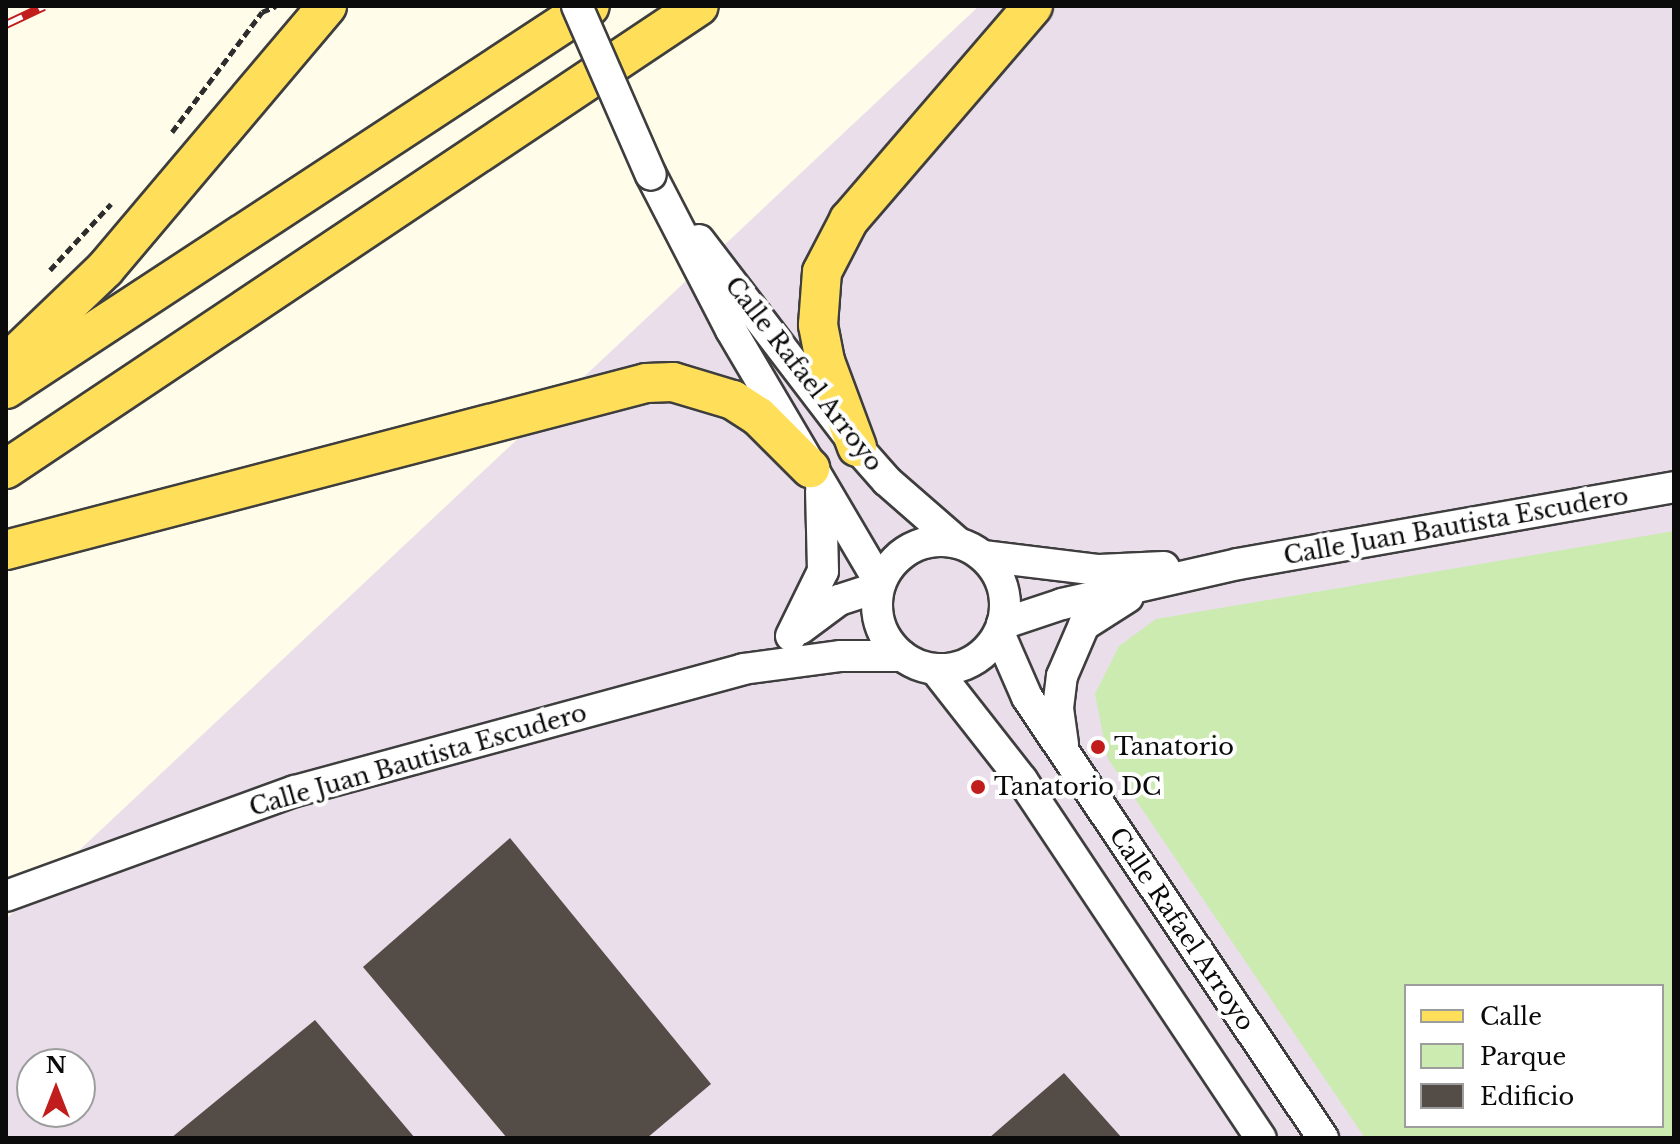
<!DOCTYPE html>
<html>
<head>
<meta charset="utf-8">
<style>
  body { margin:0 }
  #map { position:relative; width:1680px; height:1144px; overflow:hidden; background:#fffce9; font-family:"Libre Baskerville",serif }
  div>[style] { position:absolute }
  .industrial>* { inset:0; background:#eadeeb }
  .green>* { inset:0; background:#ccebb1 }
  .building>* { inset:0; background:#544d47 }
  .path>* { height:5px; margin-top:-2.5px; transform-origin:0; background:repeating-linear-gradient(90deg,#2d2d2d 0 8px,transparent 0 12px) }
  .roads { filter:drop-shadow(2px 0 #3e3e3e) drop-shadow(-2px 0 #3e3e3e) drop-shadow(0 2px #3e3e3e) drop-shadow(0 -2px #3e3e3e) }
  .tertiary>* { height:30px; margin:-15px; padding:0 15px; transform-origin:15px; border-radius:15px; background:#fff }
  .tertiary>.ring { margin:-15px; padding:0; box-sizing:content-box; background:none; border:30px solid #fff; border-radius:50% }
  .primary>* { height:38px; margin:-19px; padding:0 19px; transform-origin:19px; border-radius:19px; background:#ffdf59 }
  .rail>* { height:9px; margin-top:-4.5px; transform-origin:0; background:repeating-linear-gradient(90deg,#fff 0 18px,#c21d1d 0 36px); box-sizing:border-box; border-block:2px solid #c21d1d }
  .bridges { filter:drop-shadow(2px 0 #3e3e3e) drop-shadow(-2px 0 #3e3e3e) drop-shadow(0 2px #3e3e3e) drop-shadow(0 -2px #3e3e3e) }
  .tertiary-bridge>* { height:30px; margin:-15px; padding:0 15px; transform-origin:15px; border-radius:15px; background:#fff }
  .dots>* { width:22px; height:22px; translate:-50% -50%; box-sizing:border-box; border:4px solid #fff; border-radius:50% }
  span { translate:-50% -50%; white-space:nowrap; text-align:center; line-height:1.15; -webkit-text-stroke:8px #fff; paint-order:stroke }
  .street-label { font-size:24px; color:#0b0b0b }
  .poi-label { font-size:24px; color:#0b0b0b }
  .left { translate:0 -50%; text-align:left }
  .frame { position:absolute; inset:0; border:8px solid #0b0b0b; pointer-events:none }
  .legend { position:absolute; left:1404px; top:984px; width:260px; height:144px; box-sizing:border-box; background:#fff; border:2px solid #9d9d9d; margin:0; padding:10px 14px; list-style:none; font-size:24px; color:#0b0b0b }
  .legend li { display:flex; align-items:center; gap:16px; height:40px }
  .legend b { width:40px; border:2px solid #9d9d9d }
  .north { position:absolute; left:16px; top:1048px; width:80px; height:80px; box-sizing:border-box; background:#fff; border:2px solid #9d9d9d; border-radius:50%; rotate:0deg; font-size:22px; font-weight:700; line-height:32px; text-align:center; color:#0b0b0b }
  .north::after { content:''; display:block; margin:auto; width:28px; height:36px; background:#c21d1d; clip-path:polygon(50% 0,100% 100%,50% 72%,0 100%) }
</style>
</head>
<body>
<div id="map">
  <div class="industrial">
    <div style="clip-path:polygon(evenodd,979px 6px,1674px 6px,1674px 1138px,6px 1138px,6px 919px,979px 6px,1406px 986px,1662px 986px,1662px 1126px,1406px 1126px,1406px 986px,979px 6px,32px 1064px,80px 1064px,80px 1112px,32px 1112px,32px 1064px)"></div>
  </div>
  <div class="green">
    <div style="clip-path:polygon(evenodd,1674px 531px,1674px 1138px,1365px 1138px,1108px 759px,1095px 694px,1119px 646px,1156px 619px,1674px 531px,1406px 986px,1662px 986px,1662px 1126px,1406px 1126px,1406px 986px)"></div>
  </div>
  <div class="building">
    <div style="clip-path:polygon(510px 838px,711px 1084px,647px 1138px,507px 1138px,363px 967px)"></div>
    <div style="clip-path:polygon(315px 1020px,415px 1138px,171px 1138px)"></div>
    <div style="clip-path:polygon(1064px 1073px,1122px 1138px,989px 1138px)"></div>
  </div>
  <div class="path">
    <div style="left:172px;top:132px;width:150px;rotate:-53.1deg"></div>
    <div style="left:262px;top:12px;width:15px;rotate:-23deg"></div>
    <div style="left:50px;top:270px;width:90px;rotate:-47.3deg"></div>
  </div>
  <div class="roads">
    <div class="tertiary">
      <div style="left:651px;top:175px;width:174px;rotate:62.7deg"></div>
      <div style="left:731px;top:330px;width:294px;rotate:59.5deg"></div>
      <div style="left:699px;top:240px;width:260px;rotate:52.6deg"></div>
      <div style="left:857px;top:447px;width:45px;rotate:48.6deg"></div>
      <div style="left:887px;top:481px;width:93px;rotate:41.1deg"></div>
      <div class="ring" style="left:877px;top:541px;width:98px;height:98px"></div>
      <div style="left:983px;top:556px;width:117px;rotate:6.9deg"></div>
      <div style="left:1099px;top:570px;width:65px;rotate:-2.6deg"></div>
      <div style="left:1002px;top:624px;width:63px;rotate:-18.4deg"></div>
      <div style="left:1062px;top:604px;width:180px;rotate:-12.8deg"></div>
      <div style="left:1238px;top:564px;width:443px;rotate:-10deg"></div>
      <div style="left:800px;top:629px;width:49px;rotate:-36.6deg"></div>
      <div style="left:839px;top:600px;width:42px;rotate:-18deg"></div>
      <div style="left:999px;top:633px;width:70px;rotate:66.4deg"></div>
      <div style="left:1027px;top:697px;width:531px;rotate:56.13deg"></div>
      <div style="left:791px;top:636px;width:72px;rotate:-63.8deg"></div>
      <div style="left:823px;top:571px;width:80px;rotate:-91.4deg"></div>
      <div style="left:935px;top:669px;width:141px;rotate:51.9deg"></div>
      <div style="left:1022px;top:780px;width:430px;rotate:56.3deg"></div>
      <div style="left:1063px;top:744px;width:36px;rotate:-98deg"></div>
      <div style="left:1058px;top:708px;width:32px;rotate:-83deg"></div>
      <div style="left:1062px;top:676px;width:56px;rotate:-66.7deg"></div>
      <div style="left:1084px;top:625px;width:52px;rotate:-32.5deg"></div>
      <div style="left:6px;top:896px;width:307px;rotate:-20deg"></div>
      <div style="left:295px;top:791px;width:464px;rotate:-15.2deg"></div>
      <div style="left:743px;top:669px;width:99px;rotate:-7.6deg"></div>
      <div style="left:841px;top:656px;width:61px"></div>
    </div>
    <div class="primary">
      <div style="left:6px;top:364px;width:137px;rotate:-43.8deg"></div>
      <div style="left:105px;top:269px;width:344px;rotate:-49.8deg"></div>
      <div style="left:6px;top:389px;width:698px;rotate:-33.26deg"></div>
      <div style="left:857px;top:447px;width:92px;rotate:-110.4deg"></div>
      <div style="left:825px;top:361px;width:37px;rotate:-101deg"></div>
      <div style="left:818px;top:325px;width:53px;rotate:-85.7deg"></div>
      <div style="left:822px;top:272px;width:59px;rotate:-62.6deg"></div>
      <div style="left:849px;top:220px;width:282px;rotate:-49.3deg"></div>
      <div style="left:6px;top:469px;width:833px;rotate:-33.75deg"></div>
      <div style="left:6px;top:550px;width:661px;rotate:-14.62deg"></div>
      <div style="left:646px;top:383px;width:27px;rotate:-2deg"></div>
      <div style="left:673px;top:382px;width:63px;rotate:16.7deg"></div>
      <div style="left:733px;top:400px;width:30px;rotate:33deg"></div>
      <div style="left:758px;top:416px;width:74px;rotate:45deg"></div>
    </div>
  </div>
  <div class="rail">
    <div style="left:6px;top:24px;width:42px;rotate:-25.3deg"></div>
  </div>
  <div class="bridges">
    <div class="tertiary-bridge">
      <div style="left:577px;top:6px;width:184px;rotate:66.4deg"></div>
    </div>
  </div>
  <div class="dots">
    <div style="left:1098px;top:747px;background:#c21d1d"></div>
    <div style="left:978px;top:787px;background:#c21d1d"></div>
  </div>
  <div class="street-label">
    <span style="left:804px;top:374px;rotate:52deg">Calle Rafael Arroyo</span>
    <span style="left:1456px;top:526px;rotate:-10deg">Calle Juan Bautista Escudero</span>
    <span style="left:418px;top:760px;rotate:-16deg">Calle Juan Bautista Escudero</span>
    <span style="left:1182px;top:929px;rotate:56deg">Calle Rafael Arroyo</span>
  </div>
  <div class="poi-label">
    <span class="left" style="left:1114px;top:747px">Tanatorio</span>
    <span class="left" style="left:994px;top:787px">Tanatorio DC</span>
  </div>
  <div class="frame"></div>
  <ul class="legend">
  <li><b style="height:10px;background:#ffdf59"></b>Calle</li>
  <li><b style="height:22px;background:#ccebb1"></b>Parque</li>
  <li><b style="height:22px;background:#544d47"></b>Edificio</li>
  </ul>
  <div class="north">N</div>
</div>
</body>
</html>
